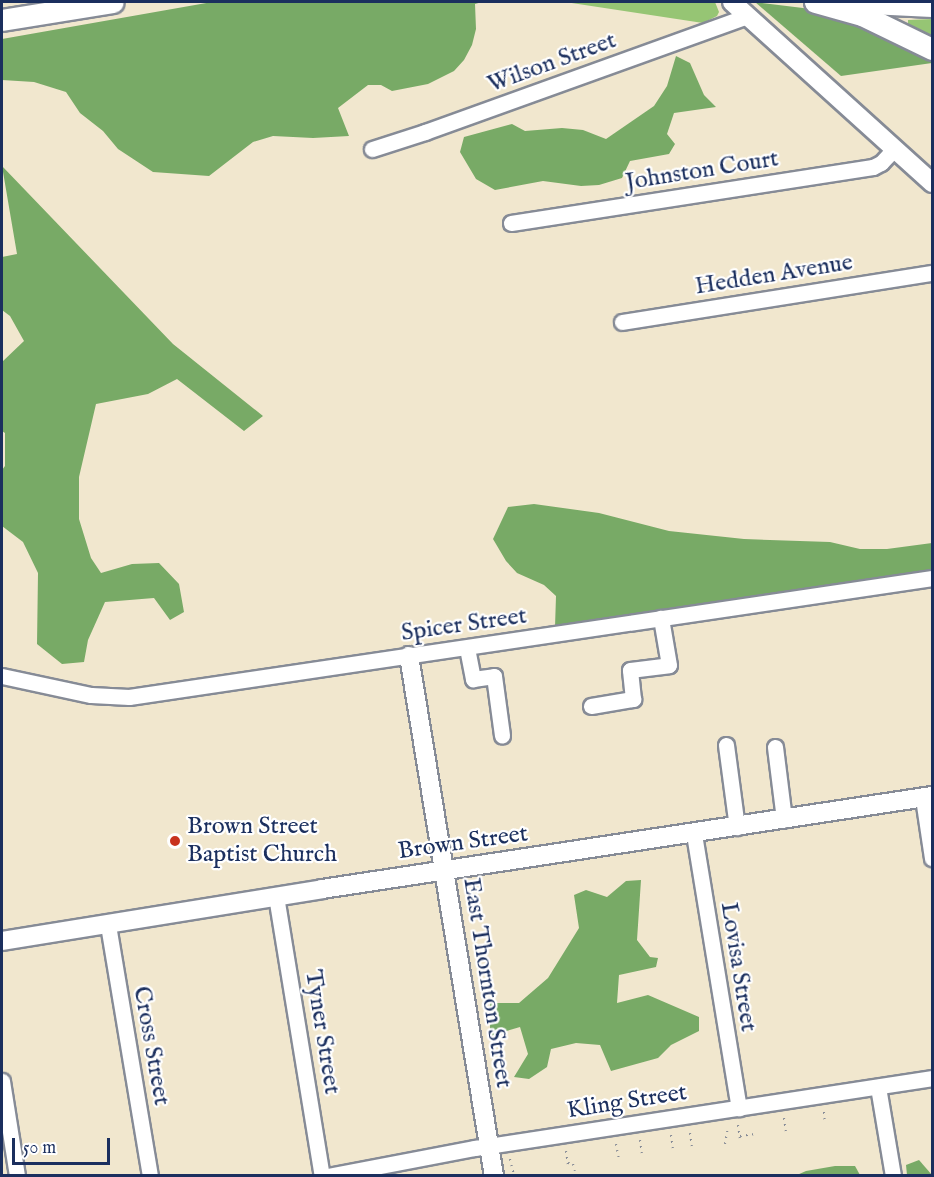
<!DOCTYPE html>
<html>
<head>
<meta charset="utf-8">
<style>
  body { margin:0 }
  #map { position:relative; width:934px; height:1177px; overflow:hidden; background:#f1e7ce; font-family:"IM FELL English",serif }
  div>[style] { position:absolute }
  .green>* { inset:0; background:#96c574 }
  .forest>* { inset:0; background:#78aa66 }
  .path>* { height:2px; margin-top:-1px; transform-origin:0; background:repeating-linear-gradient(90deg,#868b96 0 1.5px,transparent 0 6px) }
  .roads { filter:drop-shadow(2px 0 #868b96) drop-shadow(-2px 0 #868b96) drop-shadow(0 2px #868b96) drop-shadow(0 -2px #868b96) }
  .minor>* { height:15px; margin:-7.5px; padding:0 7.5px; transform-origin:7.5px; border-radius:7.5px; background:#fff }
  .major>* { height:18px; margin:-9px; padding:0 9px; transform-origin:9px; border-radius:9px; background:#fff }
  .highway>* { height:21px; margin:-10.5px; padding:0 10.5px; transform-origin:10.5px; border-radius:10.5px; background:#fff }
  .dots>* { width:16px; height:16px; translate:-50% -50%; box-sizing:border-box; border:3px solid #fff; border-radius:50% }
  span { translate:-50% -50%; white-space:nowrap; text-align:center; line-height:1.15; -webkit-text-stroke:4.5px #fff; paint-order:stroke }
  .street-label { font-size:24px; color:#1b2f5e }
  .poi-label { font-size:24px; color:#1b2f5e }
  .left { translate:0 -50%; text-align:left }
  .frame { position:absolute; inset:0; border:3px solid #1b2f5e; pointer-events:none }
  .scale { position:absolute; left:12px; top:1138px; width:98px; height:27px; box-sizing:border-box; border:3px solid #1b2f5e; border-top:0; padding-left:8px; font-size:18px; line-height:21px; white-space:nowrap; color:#1b2f5e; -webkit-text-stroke:4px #fff; paint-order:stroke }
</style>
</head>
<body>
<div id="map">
  <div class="green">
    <div style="clip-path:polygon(565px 2px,715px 2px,719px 12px,717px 16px,703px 23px)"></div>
    <div style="clip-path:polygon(932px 19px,932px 38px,908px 24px,908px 20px)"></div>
  </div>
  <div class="forest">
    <div style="clip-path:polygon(212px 2px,482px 2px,475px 4px,476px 29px,472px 45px,464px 60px,454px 71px,428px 84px,392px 91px,381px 85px,368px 85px,338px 108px,349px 136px,313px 138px,273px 136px,253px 142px,209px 176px,153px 172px,118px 149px,103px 131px,80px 113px,66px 92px,34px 82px,2px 80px,2px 39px)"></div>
    <div style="clip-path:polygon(755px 2px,803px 8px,856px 21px,915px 49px,932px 60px,932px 63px,841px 76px)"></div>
    <div style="clip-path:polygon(676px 56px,690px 63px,704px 95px,716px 107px,674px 113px,667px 134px,675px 144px,669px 154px,630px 161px,622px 178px,599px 185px,581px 186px,543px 181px,495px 190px,476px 179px,460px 152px,464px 137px,512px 124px,525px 131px,562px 128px,583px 130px,606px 139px,654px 106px,667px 86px)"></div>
    <div style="clip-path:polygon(2px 166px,173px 344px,263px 416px,244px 431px,177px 379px,148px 394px,96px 404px,79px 477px,79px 519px,91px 558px,101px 573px,132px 564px,159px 563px,179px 584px,184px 612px,170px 620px,154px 598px,105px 602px,88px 640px,84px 662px,62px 664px,37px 644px,38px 573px,23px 542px,2px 526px,2px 470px,5px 466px,5px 433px,2px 431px,2px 362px,24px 341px,10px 316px,2px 310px,2px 257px,17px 254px)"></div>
    <div style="clip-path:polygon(534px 504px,599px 513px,669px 531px,744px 539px,830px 542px,860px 549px,887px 549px,932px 543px,932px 570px,555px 627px,556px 596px,544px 585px,517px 573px,506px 561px,493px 539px,508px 507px)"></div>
    <div style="clip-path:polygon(641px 880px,637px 940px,650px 957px,658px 958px,656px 967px,619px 975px,617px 1003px,648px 995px,699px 1017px,699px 1031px,671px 1045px,658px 1058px,611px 1071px,600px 1045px,576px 1043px,551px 1049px,547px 1067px,529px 1079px,514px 1077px,528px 1054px,520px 1027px,490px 1036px,490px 1003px,519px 1003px,548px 978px,579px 928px,574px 895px,586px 890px,607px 897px,626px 881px)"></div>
    <div style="clip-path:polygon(919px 1160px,932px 1175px,907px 1175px,906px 1165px)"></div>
    <div style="clip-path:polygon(835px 1166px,855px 1166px,860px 1175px,797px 1175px,806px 1171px)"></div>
  </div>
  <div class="path">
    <div style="left:824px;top:1112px;width:11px;rotate:85deg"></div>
    <div style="left:784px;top:1118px;width:14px;rotate:82deg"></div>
    <div style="left:738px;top:1125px;width:14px;rotate:82deg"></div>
    <div style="left:690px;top:1133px;width:14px;rotate:82deg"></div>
    <div style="left:671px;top:1135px;width:15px;rotate:82deg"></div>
    <div style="left:740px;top:1136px;width:15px;rotate:-8deg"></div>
    <div style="left:640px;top:1140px;width:14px;rotate:82deg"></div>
    <div style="left:616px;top:1144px;width:15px;rotate:79deg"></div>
    <div style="left:725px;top:1144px;width:17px;rotate:-80deg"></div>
    <div style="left:566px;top:1151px;width:14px;rotate:82deg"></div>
    <div style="left:510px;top:1159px;width:16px;rotate:76deg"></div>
    <div style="left:568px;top:1163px;width:5px;rotate:11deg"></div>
    <div style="left:573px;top:1164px;width:7px;rotate:74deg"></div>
  </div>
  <div class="roads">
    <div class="minor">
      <div style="left:372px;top:149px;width:56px;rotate:-17.8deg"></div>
      <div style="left:425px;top:132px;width:342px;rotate:-19.8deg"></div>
      <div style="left:511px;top:223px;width:366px;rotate:-8.8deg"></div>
      <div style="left:873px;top:167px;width:9px;rotate:-27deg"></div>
      <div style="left:881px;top:163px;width:19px;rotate:-47deg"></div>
      <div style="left:622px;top:322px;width:314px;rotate:-9deg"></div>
      <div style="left:467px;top:648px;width:32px;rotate:79deg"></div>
      <div style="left:473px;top:679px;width:21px;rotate:-8deg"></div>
      <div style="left:494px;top:676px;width:60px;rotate:82.3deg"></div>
      <div style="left:2px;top:676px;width:91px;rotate:12.1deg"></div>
      <div style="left:91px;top:695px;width:38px;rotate:3deg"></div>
      <div style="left:129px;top:697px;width:812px;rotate:-8.43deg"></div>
      <div style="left:591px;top:706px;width:43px;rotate:-9.5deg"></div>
      <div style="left:633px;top:699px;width:29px;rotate:-96deg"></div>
      <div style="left:630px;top:670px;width:39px;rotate:-7deg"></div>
      <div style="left:669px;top:665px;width:48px;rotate:-99.7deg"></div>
      <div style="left:726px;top:745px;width:83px;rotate:82.4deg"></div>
      <div style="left:775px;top:747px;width:73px;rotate:82.9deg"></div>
      <div style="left:923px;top:798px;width:61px;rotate:81.5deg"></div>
      <div style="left:694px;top:834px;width:278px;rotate:80.7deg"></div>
      <div style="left:276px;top:896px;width:284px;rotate:80.7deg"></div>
      <div style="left:108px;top:925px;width:254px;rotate:80.5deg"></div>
      <div style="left:2px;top:1081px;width:96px;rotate:81deg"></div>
      <div style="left:878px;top:1087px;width:90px;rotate:80.4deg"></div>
      <div style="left:328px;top:1176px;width:150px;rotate:-10.8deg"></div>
      <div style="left:475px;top:1148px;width:462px;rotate:-8.7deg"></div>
    </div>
    <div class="major">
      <div style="left:732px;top:2px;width:270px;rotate:42.1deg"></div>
      <div style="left:409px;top:656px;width:527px;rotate:80.72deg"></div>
      <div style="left:2px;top:941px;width:324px;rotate:-9.2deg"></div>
      <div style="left:322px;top:889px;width:617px;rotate:-8.67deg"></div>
    </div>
    <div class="highway">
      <div style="left:815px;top:2px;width:49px;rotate:15.5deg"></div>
      <div style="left:862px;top:15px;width:78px;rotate:25.9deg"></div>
      <div style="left:849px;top:2px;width:83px;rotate:2.8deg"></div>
      <div style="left:2px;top:20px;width:112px;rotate:-9.2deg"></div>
    </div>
  </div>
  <div class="dots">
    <div style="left:175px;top:841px;background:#c8321e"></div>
  </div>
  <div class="street-label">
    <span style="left:552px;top:63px;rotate:-20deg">Wilson Street</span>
    <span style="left:702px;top:171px;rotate:-9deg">Johnston Court</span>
    <span style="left:774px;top:275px;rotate:-9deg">Hedden Avenue</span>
    <span style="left:464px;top:625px;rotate:-8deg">Spicer Street</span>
    <span style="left:463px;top:843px;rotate:-8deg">Brown Street</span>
    <span style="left:738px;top:967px;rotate:81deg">Lovisa Street</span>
    <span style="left:487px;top:983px;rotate:81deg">East Thornton Street</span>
    <span style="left:322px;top:1032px;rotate:81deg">Tyner Street</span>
    <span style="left:151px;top:1046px;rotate:80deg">Cross Street</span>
    <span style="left:627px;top:1102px;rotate:-9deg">Kling Street</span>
  </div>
  <div class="poi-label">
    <span class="left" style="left:187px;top:841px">Brown Street<br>Baptist Church</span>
  </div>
  <div class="frame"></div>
  <div class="scale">50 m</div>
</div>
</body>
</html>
